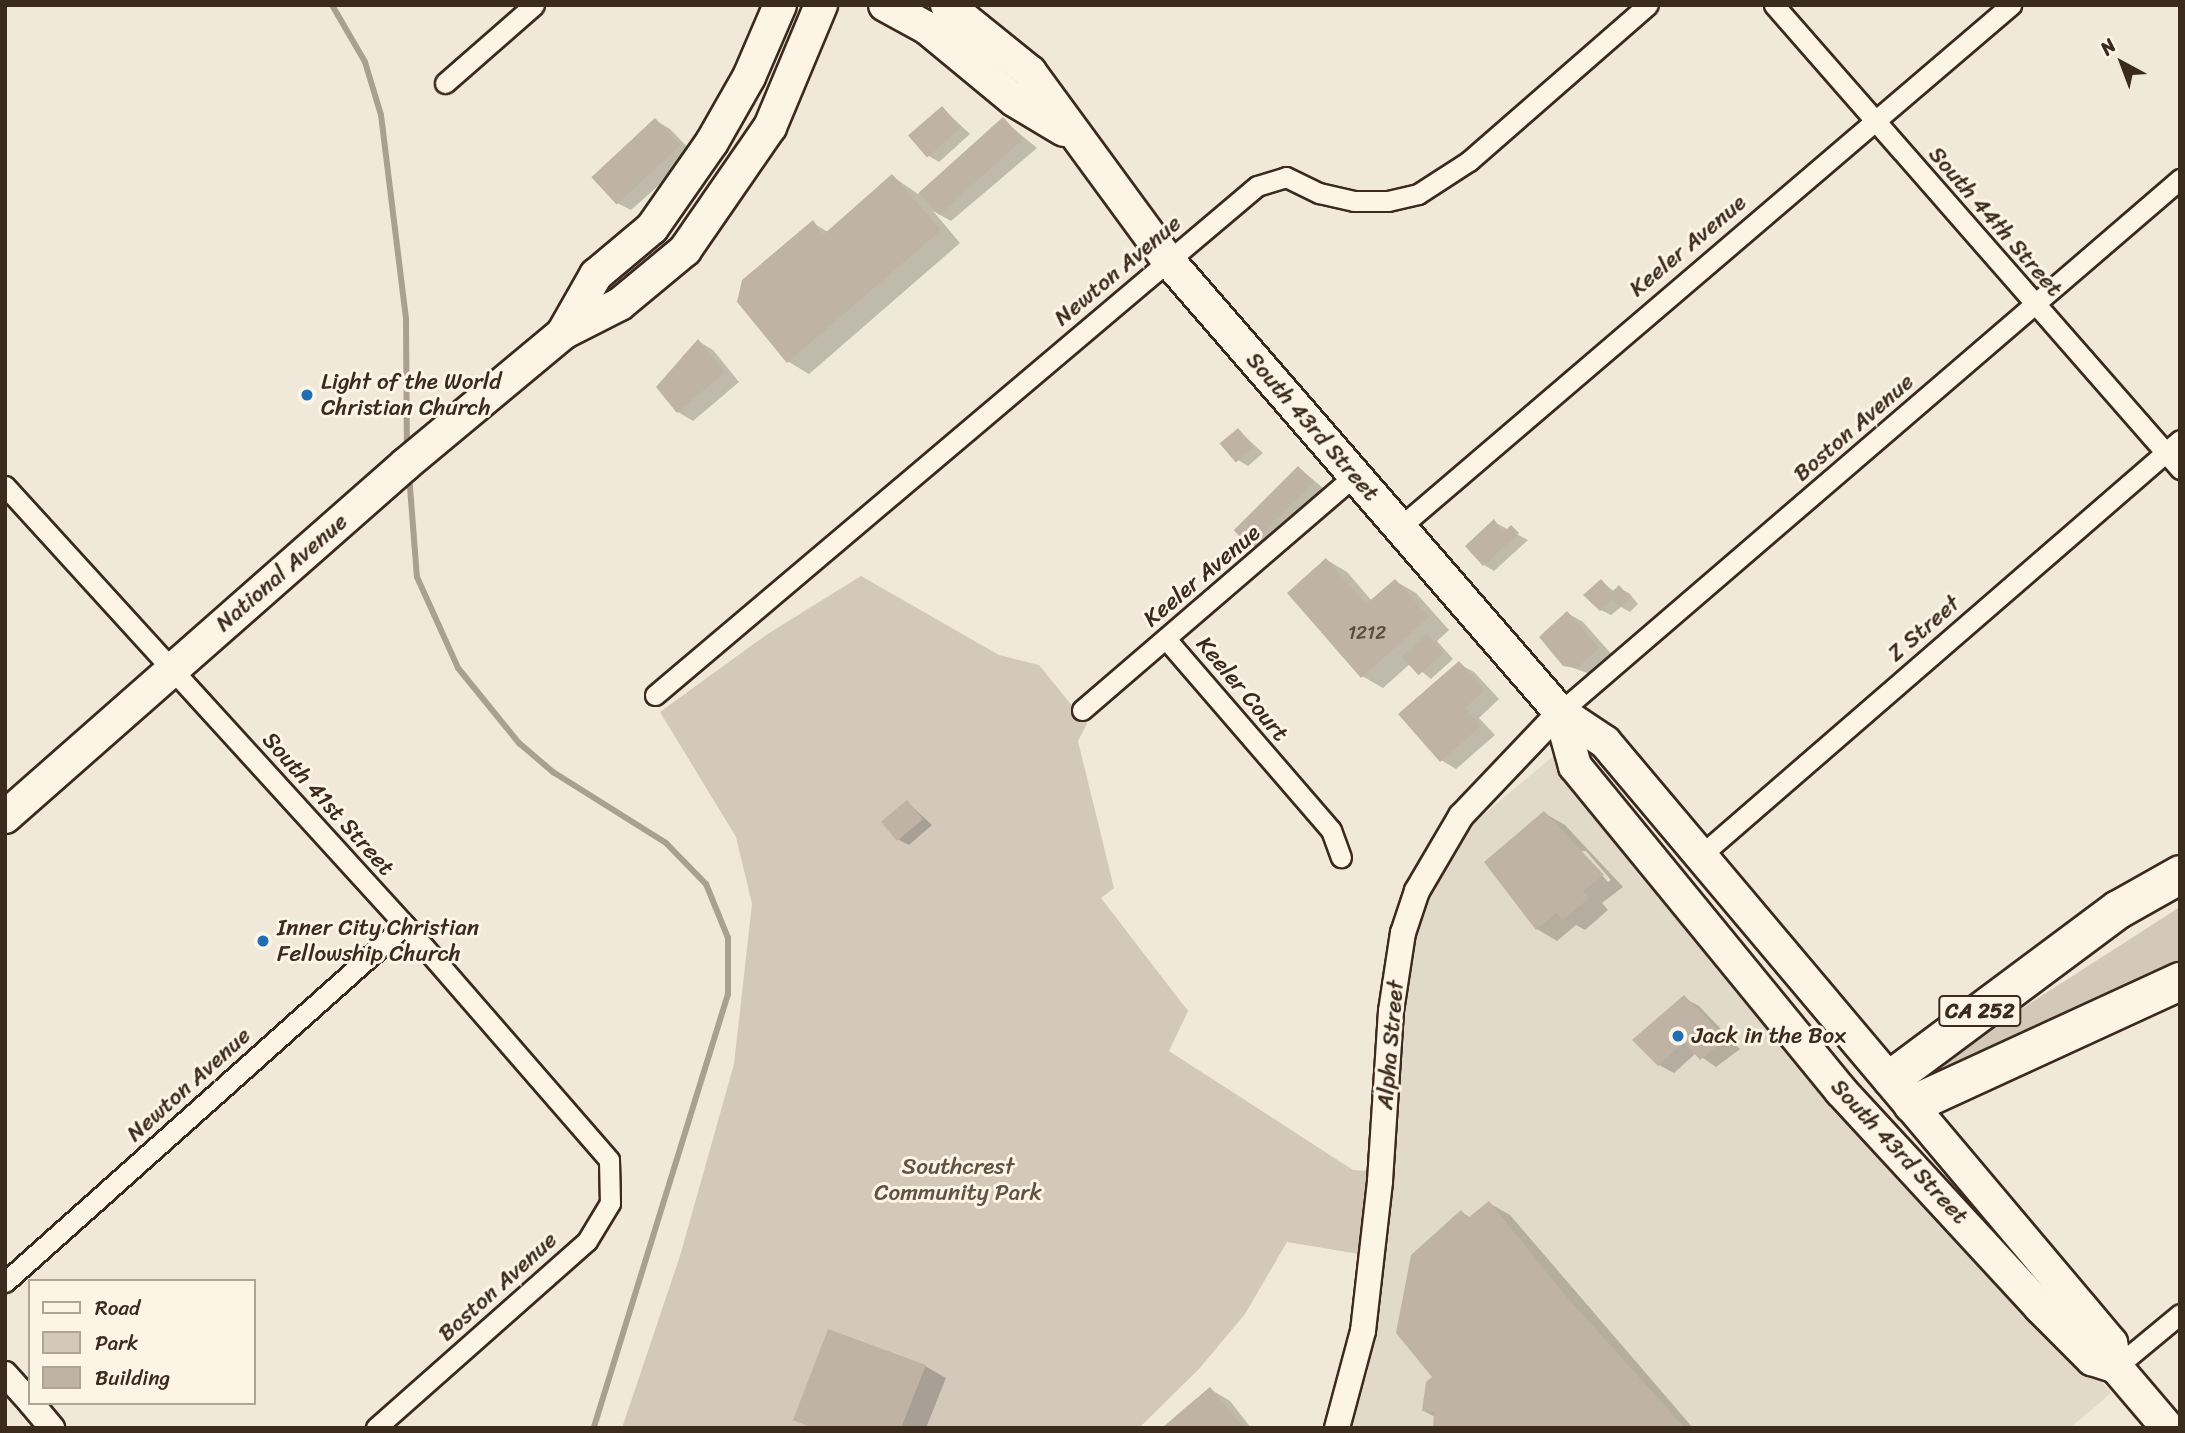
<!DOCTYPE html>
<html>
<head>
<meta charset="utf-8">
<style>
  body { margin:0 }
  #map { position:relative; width:2185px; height:1433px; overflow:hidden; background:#f0e9d9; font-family:Sriracha,sans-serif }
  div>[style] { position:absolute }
  .built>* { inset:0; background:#e1d9c9 }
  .green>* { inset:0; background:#d2c9ba }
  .shadow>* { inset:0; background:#0003 }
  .stream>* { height:6px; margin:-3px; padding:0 3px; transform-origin:3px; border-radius:3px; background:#aaa091 }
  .building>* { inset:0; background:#beb3a4; transform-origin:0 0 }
  .roads { filter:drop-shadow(2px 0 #3b2a1e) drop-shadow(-2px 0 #3b2a1e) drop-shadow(0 2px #3b2a1e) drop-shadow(0 -2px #3b2a1e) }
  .minor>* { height:19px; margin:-9.5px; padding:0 9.5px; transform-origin:9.5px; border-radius:9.5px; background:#fcf5e5 }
  .tertiary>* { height:24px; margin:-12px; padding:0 12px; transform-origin:12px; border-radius:12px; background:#fcf5e5 }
  .primary>* { height:32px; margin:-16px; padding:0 16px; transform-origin:16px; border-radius:16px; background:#fcf5e5 }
  .motorway>* { height:37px; margin:-18.5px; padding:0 18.5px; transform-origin:18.5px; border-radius:18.5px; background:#fcf5e5 }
  .dots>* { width:19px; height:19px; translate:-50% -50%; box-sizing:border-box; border:4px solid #fcf5e5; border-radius:50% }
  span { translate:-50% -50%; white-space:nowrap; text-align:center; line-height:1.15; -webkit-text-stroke:6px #fcf5e5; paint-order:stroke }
  .number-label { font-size:19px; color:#5c4c40 }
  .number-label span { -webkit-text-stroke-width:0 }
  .shield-label span { padding:2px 5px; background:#fcf5e5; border:2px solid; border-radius:5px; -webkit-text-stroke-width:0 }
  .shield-label { font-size:21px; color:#3b2a1e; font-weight:700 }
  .street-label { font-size:23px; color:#3b2a1e }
  .poi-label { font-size:23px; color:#3b2a1e }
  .left { translate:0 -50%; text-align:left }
  .park-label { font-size:23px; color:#615245 }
  .frame { position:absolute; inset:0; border:7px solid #3b2a1e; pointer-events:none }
  .legend { position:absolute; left:28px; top:1279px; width:228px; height:126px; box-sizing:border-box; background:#fcf5e5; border:2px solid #afa495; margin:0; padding:9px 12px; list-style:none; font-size:21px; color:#3b2a1e }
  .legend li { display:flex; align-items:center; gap:14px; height:35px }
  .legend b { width:35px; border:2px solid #afa495 }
  .north { position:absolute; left:2087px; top:28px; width:70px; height:70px; -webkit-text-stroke:5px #fcf5e5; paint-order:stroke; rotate:319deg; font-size:19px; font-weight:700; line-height:28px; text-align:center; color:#3b2a1e }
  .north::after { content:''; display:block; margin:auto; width:24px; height:32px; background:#3b2a1e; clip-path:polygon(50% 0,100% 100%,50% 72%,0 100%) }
</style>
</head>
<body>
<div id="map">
  <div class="built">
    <div style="clip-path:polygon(1557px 753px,2111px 1393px,2070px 1428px,1345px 1428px,1368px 1372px,1403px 967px,1421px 902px,1470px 826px)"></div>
  </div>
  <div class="green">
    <div style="clip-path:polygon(861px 576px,999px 655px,1039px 665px,1087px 724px,1078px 741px,1114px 888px,1101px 898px,1188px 1011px,1169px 1051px,1353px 1170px,1369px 1171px,1359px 1254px,1287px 1242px,1245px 1314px,1199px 1369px,1139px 1428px,622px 1428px,680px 1256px,734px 1064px,752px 904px,736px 837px,660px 712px,766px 635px)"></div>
    <div style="clip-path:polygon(2180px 907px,2180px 962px,1948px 1069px,1945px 1066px,1951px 1054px)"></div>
  </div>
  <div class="shadow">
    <div style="clip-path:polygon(942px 108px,970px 134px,939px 162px,929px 156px)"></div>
    <div style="clip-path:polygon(655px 120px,670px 129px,694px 154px,631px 210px,615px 202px)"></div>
    <div style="clip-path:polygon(1003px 120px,1037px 148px,951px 221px,933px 211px,960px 243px,809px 374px,789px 362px,739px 301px,813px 223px,828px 232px,892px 176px,918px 194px)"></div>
    <div style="clip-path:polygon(698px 341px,713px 350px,739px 382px,693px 421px,678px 412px,679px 368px,683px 356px)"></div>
    <div style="clip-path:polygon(1238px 430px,1263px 453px,1248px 466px,1238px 460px)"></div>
    <div style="clip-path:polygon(1299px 468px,1328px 492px,1260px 550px,1245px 541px)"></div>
    <div style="clip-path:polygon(1494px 522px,1528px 540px,1494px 571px,1484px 565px)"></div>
    <div style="clip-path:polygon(1327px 560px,1347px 572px,1372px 601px,1395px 581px,1416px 593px,1449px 630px,1437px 641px,1453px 659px,1431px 679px,1411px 663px,1383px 688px,1362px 676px)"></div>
    <div style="clip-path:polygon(1602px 582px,1615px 592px,1619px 588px,1629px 593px,1638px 604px,1630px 612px,1621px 607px,1611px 615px,1601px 610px)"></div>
    <div style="clip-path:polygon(1567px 613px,1583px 622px,1614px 657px,1593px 675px,1565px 665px)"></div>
    <div style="clip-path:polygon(1459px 664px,1474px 672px,1499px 699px,1479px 718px,1495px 735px,1456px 769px,1441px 760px)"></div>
    <div style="clip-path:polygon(907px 802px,932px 825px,909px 845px,899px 840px)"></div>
    <div style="clip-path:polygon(evenodd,1544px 813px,1565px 825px,1623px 887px,1602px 903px,1608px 910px,1585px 930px,1576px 925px,1557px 941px,1537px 929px,1544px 813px,1581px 851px,1586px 851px,1611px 880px,1608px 882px,1581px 851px)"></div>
    <div style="clip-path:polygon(1684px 998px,1699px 1006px,1740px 1049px,1716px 1067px,1696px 1053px,1674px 1073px,1659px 1065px)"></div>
    <div style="clip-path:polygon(1489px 1203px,1510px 1215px,1693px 1428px,1435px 1428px,1435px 1417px,1424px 1411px,1434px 1377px,1461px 1212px,1471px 1218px)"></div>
    <div style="clip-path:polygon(925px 1366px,946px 1378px,926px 1428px,811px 1428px,795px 1419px)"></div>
    <div style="clip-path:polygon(1210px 1389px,1230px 1401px,1251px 1428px,1164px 1428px)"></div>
  </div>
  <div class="stream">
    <div style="left:332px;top:5px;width:66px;rotate:59.9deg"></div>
    <div style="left:365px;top:62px;width:55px;rotate:73.2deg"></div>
    <div style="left:381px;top:115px;width:206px;rotate:83deg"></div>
    <div style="left:406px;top:319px;width:130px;rotate:89.6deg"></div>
    <div style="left:409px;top:474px;width:103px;rotate:85.6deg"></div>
    <div style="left:417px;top:577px;width:100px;rotate:65.7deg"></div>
    <div style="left:458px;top:668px;width:97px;rotate:50.9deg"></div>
    <div style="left:519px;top:743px;width:45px;rotate:40.5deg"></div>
    <div style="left:553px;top:772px;width:133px;rotate:32.1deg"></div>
    <div style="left:666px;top:843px;width:57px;rotate:45.7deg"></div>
    <div style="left:706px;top:884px;width:58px;rotate:67.8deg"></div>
    <div style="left:728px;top:938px;width:56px;rotate:90deg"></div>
    <div style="left:728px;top:994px;width:454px;rotate:107.2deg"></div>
  </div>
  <div class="building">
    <div style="left:942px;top:106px;width:29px;height:45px;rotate:49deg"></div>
    <div style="left:1003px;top:117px;width:30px;height:113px;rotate:48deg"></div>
    <div style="left:655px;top:118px;width:37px;height:87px;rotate:47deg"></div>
    <div style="clip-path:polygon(892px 174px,941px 230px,787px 363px,737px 302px,742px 280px,813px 220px,823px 235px)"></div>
    <div style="clip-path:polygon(698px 339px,725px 372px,677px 413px,656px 387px)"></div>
    <div style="left:1238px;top:428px;width:25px;height:24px;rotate:50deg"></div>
    <div style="left:1298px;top:466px;width:23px;height:91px;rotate:45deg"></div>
    <div style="clip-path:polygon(1494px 519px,1503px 533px,1511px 525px,1519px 533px,1483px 566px,1465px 546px)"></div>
    <div style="clip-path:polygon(1326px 558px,1366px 604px,1395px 579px,1429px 617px,1361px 678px,1287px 593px)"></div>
    <div style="clip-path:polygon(1601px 579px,1612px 592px,1619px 585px,1630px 598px,1619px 607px,1613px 600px,1600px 611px,1583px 595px)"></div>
    <div style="clip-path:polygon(1567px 611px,1599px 648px,1577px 668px,1563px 666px,1539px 637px)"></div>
    <div style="left:1427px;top:634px;width:25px;height:34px;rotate:48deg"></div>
    <div style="clip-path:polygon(1459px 661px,1485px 690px,1465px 708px,1481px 726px,1440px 762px,1398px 714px)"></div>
    <div style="left:907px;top:800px;width:25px;height:34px;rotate:50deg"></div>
    <div style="clip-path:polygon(1544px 811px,1604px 875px,1583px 891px,1589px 898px,1563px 920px,1556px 913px,1536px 930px,1484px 862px)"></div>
    <div style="clip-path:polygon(1684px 995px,1726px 1039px,1700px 1060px,1684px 1042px,1658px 1066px,1632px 1040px)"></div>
    <div style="clip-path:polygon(1489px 1201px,1565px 1295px,1685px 1428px,1433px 1428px,1434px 1412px,1422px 1411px,1426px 1382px,1432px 1377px,1396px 1333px,1411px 1255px,1461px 1210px,1468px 1218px)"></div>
    <div style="clip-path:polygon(828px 1329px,926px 1365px,901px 1428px,813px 1428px,793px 1420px)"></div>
    <div style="clip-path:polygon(1210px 1387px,1244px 1428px,1162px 1428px,1185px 1408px)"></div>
  </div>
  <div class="roads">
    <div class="minor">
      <div style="left:1774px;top:5px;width:617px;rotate:48.81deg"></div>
      <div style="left:445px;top:83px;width:118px;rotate:-41.2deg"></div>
      <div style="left:5px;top:486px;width:594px;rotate:47.66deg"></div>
      <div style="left:405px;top:925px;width:311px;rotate:49deg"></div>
      <div style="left:609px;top:1160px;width:43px;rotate:88.7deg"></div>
      <div style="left:610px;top:1203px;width:44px;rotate:121.2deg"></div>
      <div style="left:587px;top:1241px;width:282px;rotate:138.5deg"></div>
      <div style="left:1400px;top:527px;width:804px;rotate:-40.51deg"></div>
      <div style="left:1166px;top:639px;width:252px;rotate:49.2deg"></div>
      <div style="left:1331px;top:830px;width:29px;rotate:70deg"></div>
      <div style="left:655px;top:695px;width:788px;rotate:-40.22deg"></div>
      <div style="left:1257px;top:186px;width:30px;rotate:-17deg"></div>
      <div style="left:1286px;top:177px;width:37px;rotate:26deg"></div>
      <div style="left:1319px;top:193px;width:36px;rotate:13deg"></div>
      <div style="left:1354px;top:201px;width:34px"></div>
      <div style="left:1388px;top:201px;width:31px;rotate:-13deg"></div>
      <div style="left:1418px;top:194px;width:61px;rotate:-32.9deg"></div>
      <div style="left:1469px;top:161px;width:237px;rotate:-41.1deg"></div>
      <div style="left:1082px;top:710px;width:357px;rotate:-40.7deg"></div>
      <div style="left:1560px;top:712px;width:818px;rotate:-40.68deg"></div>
      <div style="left:1700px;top:856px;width:635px;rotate:-40.91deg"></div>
      <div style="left:5px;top:1282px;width:536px;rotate:-41.75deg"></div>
      <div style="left:2116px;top:1367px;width:83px;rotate:-39.6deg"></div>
    </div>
    <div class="tertiary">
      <div style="left:5px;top:1374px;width:38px;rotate:48deg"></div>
      <div style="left:31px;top:1403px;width:33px;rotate:50deg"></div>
      <div style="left:1337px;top:1428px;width:100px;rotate:-75deg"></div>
      <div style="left:1363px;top:1331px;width:151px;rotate:-83.5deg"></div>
      <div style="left:1380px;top:1181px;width:170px;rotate:-86.3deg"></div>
      <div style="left:1391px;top:1011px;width:79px;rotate:-81.3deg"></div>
      <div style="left:1403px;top:933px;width:44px;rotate:-71.6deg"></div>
      <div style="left:1417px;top:891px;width:87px;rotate:-59.6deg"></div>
      <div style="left:1461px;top:816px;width:144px;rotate:-46.4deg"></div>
    </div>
    <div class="primary">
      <div style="left:885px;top:5px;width:48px;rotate:28.7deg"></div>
      <div style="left:927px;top:28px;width:113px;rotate:39.6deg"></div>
      <div style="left:1014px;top:100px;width:58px;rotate:31deg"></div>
      <div style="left:947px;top:5px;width:107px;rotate:38.9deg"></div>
      <div style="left:1030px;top:72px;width:232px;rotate:53.8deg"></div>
      <div style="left:1167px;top:259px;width:600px;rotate:49.06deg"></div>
      <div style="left:1560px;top:712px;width:54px;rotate:33.7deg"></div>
      <div style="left:1605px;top:742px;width:786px;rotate:49.9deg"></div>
      <div style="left:2111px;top:1343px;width:25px;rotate:78deg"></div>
      <div style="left:2116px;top:1367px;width:80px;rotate:49.6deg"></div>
      <div style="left:563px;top:333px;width:67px;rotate:-60.4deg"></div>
      <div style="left:596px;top:275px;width:73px;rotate:-40deg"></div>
      <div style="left:652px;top:228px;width:105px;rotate:-55.1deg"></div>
      <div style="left:712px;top:142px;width:75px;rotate:-60.4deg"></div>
      <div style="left:749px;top:77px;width:78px;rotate:-66.7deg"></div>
      <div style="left:1560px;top:712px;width:56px;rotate:74.5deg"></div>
      <div style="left:1575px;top:766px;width:420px;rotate:50.7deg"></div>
      <div style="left:1841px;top:1091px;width:294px;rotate:47.3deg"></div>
      <div style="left:2040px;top:1307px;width:74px;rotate:45deg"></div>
      <div style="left:2092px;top:1359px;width:25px;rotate:18deg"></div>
      <div style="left:5px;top:817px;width:534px;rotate:-41.36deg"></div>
      <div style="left:406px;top:464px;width:204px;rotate:-39.8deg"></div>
      <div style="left:563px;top:333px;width:64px;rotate:-27deg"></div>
      <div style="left:620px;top:304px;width:85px;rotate:-39.7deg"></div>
      <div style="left:685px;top:250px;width:150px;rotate:-55.4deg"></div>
      <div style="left:770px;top:127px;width:132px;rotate:-67.3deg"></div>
    </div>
    <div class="motorway">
      <div style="left:1891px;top:1078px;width:283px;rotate:-36.7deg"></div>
      <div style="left:2118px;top:909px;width:71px;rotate:-29.4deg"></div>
      <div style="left:1912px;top:1104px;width:295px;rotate:-24.7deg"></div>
    </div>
  </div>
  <div class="dots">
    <div style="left:307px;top:395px;background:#1f6fb2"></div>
    <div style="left:263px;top:941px;background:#1f6fb2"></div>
    <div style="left:1678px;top:1036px;background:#1f6fb2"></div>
  </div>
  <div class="number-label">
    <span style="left:1367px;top:633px">1212</span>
  </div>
  <div class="shield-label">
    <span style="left:1980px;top:1011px">CA 252</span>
  </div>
  <div class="street-label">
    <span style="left:1995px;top:222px;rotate:49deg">South 44th Street</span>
    <span style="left:1688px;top:246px;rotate:-40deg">Keeler Avenue</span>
    <span style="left:1118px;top:271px;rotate:-40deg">Newton Avenue</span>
    <span style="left:1312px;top:427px;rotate:49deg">South 43rd Street</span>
    <span style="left:1854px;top:428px;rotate:-41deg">Boston Avenue</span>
    <span style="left:282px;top:573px;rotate:-41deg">National Avenue</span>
    <span style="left:1202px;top:576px;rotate:-40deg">Keeler Avenue</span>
    <span style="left:1924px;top:629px;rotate:-41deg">Z Street</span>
    <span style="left:1242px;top:689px;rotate:50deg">Keeler Court</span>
    <span style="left:328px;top:804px;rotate:48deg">South 41st Street</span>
    <span style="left:1391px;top:1045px;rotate:-85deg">Alpha Street</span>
    <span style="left:189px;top:1085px;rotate:-42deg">Newton Avenue</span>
    <span style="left:1899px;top:1152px;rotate:47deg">South 43rd Street</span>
    <span style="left:498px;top:1287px;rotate:-42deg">Boston Avenue</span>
  </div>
  <div class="poi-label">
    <span class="left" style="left:321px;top:395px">Light of the World<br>Christian Church</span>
    <span class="left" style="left:277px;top:941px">Inner City Christian<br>Fellowship Church</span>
    <span class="left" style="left:1692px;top:1036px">Jack in the Box</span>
  </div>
  <div class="park-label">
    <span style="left:958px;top:1180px">Southcrest<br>Community Park</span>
  </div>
  <div class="frame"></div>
  <ul class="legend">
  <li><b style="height:9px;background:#fcf5e5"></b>Road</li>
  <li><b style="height:19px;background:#d2c9ba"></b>Park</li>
  <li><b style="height:19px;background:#beb3a4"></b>Building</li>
  </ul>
  <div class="north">N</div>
</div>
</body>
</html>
